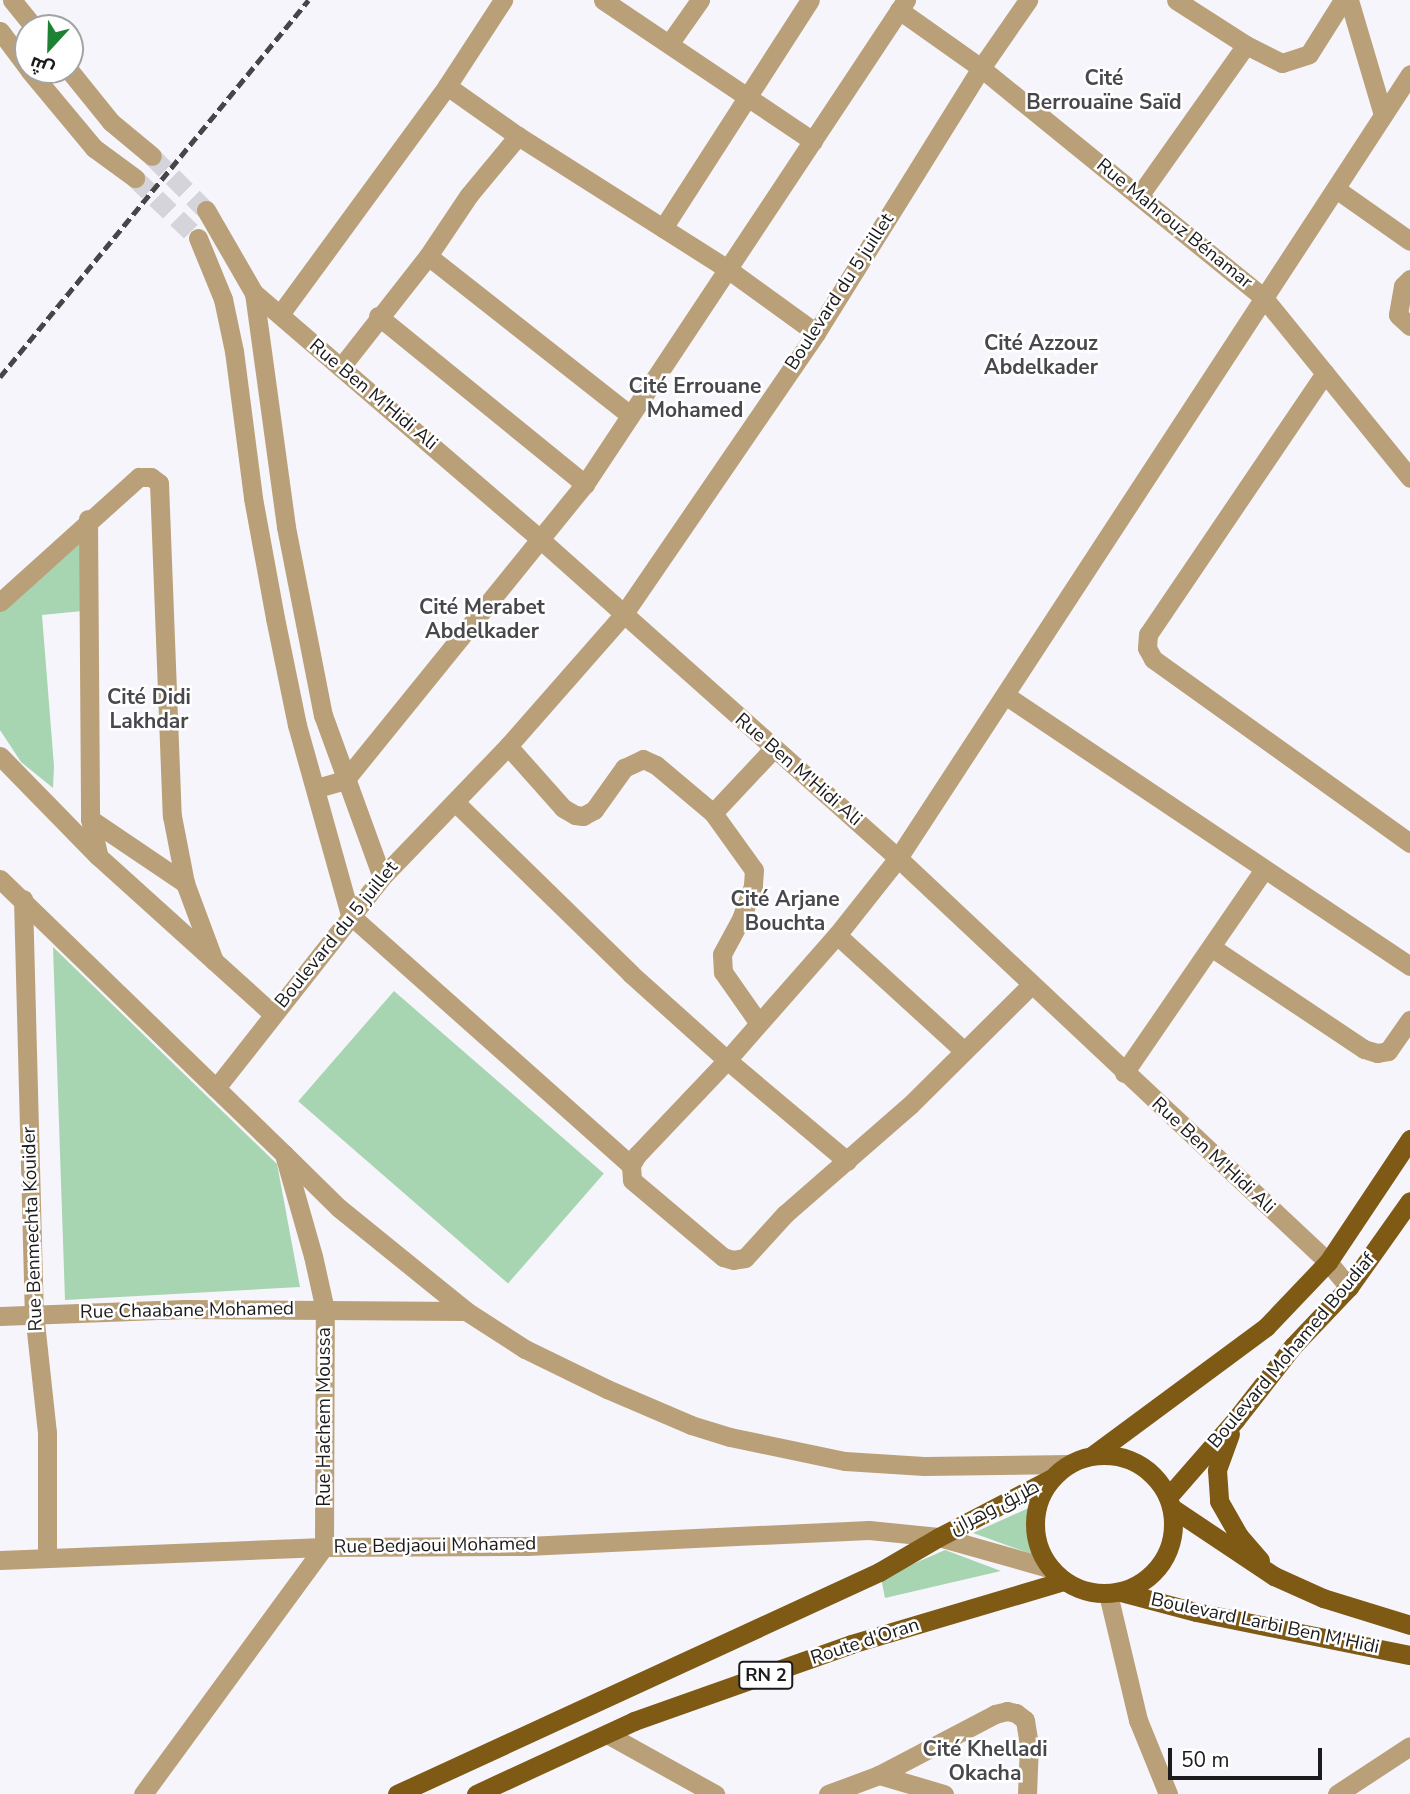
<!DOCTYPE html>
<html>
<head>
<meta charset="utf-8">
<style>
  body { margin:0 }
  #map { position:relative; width:1410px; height:1794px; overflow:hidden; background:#f6f5fb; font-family:"Nunito Sans",Cairo,sans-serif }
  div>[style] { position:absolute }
  .green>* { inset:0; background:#a8d5b1; transform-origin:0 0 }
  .tertiary-tunnel>* { height:19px; margin-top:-9.5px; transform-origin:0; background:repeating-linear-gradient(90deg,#d5d4da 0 19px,transparent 0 29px) }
  .minor>* { height:19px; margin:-9.5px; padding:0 9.5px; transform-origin:9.5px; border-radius:9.5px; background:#baa078 }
  .tertiary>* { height:19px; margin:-9.5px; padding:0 9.5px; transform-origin:9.5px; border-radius:9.5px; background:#baa078 }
  .primary>* { height:19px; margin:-9.5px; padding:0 9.5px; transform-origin:9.5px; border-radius:9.5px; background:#7e5a14 }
  .primary>.ring { margin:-9.5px; padding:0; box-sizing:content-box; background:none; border:19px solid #7e5a14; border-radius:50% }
  .rail>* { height:5px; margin-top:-2.5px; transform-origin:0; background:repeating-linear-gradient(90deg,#464548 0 10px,transparent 0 15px) }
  span { translate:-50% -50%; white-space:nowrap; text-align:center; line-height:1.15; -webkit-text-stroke:5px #fff; paint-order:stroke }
  .shield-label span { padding:2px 5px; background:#fff; border:2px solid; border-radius:5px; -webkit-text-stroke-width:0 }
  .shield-label { font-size:18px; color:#1b1a1c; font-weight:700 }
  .street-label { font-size:19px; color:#1b1a1c }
  .neighbourhood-label { font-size:21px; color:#48474c; font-weight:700 }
  .north { position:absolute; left:14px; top:14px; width:70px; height:70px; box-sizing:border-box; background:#fff; border:2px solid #a4a3a4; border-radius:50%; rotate:202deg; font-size:19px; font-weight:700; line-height:28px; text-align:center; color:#1b1a1c }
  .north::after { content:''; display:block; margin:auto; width:24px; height:32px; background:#1e8235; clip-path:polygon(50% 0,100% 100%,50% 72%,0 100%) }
  .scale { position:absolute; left:1168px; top:1748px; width:154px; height:32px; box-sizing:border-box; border:4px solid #1b1a1c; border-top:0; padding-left:9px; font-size:21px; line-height:24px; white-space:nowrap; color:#1b1a1c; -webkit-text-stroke:5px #fff; paint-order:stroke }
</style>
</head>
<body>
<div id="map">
  <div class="green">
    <div style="clip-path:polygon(81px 528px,82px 611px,42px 615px,54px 766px,53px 788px,21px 762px,0 730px,0 611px)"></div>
    <div style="clip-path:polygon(53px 947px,277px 1164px,300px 1287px,65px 1300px)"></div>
    <div style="left:394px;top:991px;width:278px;height:146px;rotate:41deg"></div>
    <div style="clip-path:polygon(1033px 1506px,1035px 1541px,1045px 1559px,973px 1533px)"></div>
    <div style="clip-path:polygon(945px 1550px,1001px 1571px,885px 1598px,881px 1578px)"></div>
  </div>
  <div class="tertiary-tunnel">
    <div style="left:152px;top:156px;width:76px;rotate:45deg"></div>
    <div style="left:135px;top:178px;width:87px;rotate:43.6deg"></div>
  </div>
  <div class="minor">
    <div style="left:603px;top:0;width:253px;rotate:33.9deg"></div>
    <div style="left:1349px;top:0;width:120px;rotate:73.5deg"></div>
    <div style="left:899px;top:10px;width:100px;rotate:35.3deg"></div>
    <div style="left:981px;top:68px;width:363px;rotate:39.1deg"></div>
    <div style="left:1263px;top:297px;width:233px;rotate:50.9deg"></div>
    <div style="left:669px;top:44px;width:54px;rotate:-54.8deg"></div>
    <div style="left:1246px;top:45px;width:40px;rotate:26.6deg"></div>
    <div style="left:1282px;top:63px;width:28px;rotate:-18deg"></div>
    <div style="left:1309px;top:54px;width:64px;rotate:-57.8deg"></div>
    <div style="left:447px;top:86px;width:87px;rotate:35.2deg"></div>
    <div style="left:518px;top:136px;width:250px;rotate:32.4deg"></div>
    <div style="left:729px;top:270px;width:107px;rotate:35.9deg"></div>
    <div style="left:1336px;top:189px;width:90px;rotate:35.1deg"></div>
    <div style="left:1139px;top:196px;width:185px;rotate:-54.7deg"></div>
    <div style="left:1246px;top:45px;width:83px;rotate:-147.3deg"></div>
    <div style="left:663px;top:228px;width:271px;rotate:-57.2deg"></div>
    <div style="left:428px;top:256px;width:257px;rotate:38.2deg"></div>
    <div style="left:1410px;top:279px;width:10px;rotate:135deg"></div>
    <div style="left:1403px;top:286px;width:29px;rotate:100deg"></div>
    <div style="left:1398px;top:315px;width:16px;rotate:43deg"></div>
    <div style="left:254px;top:293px;width:379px;rotate:40.7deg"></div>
    <div style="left:541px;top:540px;width:478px;rotate:41.7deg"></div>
    <div style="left:898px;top:858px;width:590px;rotate:43.21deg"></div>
    <div style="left:1328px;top:1262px;width:33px;rotate:50deg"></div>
    <div style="left:281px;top:313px;width:281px;rotate:-53.8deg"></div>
    <div style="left:447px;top:86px;width:103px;rotate:-56.9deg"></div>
    <div style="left:378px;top:316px;width:267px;rotate:39.1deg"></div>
    <div style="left:341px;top:367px;width:141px;rotate:-51.9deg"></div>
    <div style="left:428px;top:256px;width:73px;rotate:-56.1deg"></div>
    <div style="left:469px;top:195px;width:77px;rotate:-50.3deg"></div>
    <div style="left:1325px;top:373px;width:315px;rotate:124.1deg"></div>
    <div style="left:1148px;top:634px;width:14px;rotate:94deg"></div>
    <div style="left:1147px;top:648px;width:13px;rotate:61deg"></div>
    <div style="left:1153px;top:659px;width:316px;rotate:35.6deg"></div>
    <div style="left:88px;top:519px;width:300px;rotate:89.6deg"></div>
    <div style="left:90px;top:819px;width:37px;rotate:77deg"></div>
    <div style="left:0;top:602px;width:187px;rotate:-42deg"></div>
    <div style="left:139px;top:477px;width:12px"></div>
    <div style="left:151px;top:477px;width:10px;rotate:37deg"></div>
    <div style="left:159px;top:483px;width:333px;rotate:87.8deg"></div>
    <div style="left:172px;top:816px;width:68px;rotate:79deg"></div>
    <div style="left:185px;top:883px;width:83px;rotate:69.6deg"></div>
    <div style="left:1005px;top:695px;width:487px;rotate:33.8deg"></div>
    <div style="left:508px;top:746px;width:83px;rotate:48.4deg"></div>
    <div style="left:563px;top:808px;width:14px;rotate:30deg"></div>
    <div style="left:575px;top:815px;width:8px;rotate:7deg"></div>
    <div style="left:583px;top:816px;width:13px;rotate:-29deg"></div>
    <div style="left:594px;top:810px;width:52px;rotate:-54.5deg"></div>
    <div style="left:624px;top:768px;width:21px;rotate:-25deg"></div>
    <div style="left:643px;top:759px;width:14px;rotate:25deg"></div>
    <div style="left:656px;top:765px;width:75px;rotate:40.1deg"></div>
    <div style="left:713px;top:813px;width:70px;rotate:54.3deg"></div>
    <div style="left:754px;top:870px;width:16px;rotate:94deg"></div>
    <div style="left:753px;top:886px;width:33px;rotate:110deg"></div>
    <div style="left:742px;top:917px;width:42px;rotate:118.4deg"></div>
    <div style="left:722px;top:954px;width:18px;rotate:87deg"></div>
    <div style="left:723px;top:972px;width:61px;rotate:55deg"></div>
    <div style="left:0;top:756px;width:140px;rotate:45.6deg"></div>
    <div style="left:98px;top:856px;width:236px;rotate:42.1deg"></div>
    <div style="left:317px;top:788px;width:29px;rotate:-16deg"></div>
    <div style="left:345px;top:780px;width:381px;rotate:-51deg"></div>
    <div style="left:585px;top:484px;width:581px;rotate:-56.45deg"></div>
    <div style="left:455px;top:802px;width:246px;rotate:44.3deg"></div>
    <div style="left:631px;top:974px;width:129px;rotate:41.9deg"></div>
    <div style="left:727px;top:1060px;width:157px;rotate:40.1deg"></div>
    <div style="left:713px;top:813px;width:88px;rotate:-46.8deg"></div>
    <div style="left:90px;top:819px;width:115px;rotate:34deg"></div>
    <div style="left:0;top:879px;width:301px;rotate:44.1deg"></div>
    <div style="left:23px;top:899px;width:414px;rotate:88.5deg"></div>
    <div style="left:34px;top:1313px;width:121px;rotate:83.8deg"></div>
    <div style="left:47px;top:1433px;width:125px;rotate:90deg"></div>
    <div style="left:350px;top:915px;width:376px;rotate:41.7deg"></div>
    <div style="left:837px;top:935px;width:172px;rotate:42.4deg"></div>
    <div style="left:1211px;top:947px;width:184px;rotate:33.7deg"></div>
    <div style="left:1364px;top:1049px;width:14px;rotate:17deg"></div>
    <div style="left:1377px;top:1053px;width:11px;rotate:-10deg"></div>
    <div style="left:1388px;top:1051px;width:38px;rotate:-55deg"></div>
    <div style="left:1031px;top:985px;width:170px;rotate:135.2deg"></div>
    <div style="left:910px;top:1105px;width:166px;rotate:138.9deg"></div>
    <div style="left:785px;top:1214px;width:59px;rotate:132.3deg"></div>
    <div style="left:745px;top:1258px;width:12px;rotate:171deg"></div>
    <div style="left:733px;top:1260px;width:10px;rotate:-163deg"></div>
    <div style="left:723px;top:1257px;width:119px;rotate:-139.8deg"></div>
    <div style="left:632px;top:1180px;width:15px;rotate:-94deg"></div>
    <div style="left:631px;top:1165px;width:12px;rotate:-59deg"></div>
    <div style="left:637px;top:1155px;width:131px;rotate:-46.5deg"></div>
    <div style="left:727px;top:1060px;width:167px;rotate:-48.7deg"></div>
    <div style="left:837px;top:935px;width:98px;rotate:-51.6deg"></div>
    <div style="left:898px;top:858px;width:936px;rotate:-56.85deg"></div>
    <div style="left:1124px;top:1073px;width:247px;rotate:-55.5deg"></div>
    <div style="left:284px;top:1154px;width:77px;rotate:44.5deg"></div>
    <div style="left:339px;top:1208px;width:164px;rotate:39deg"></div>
    <div style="left:466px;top:1311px;width:70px;rotate:32.8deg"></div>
    <div style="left:525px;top:1349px;width:91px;rotate:26deg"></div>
    <div style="left:607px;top:1389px;width:91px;rotate:23.2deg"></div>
    <div style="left:691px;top:1425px;width:41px;rotate:17.1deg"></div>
    <div style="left:730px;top:1437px;width:117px;rotate:11.8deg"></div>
    <div style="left:845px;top:1461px;width:79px;rotate:3.6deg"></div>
    <div style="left:924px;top:1466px;width:146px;rotate:-0.8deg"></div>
    <div style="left:0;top:1316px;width:185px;rotate:-2.2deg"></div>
    <div style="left:185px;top:1309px;width:281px;rotate:0.4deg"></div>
    <div style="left:324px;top:1547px;width:203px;rotate:-0.3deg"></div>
    <div style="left:527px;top:1546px;width:342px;rotate:-2.7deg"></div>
    <div style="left:869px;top:1530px;width:70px;rotate:5.7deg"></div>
    <div style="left:939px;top:1537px;width:117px;rotate:15.8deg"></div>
    <div style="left:1108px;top:1594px;width:130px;rotate:76.6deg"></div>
    <div style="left:1138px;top:1720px;width:80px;rotate:67.9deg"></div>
    <div style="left:607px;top:1734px;width:124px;rotate:29.1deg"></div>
    <div style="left:828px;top:1794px;width:54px;rotate:-20.4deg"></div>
    <div style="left:944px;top:1794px;width:68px;rotate:-163.7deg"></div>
    <div style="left:879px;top:1775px;width:131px;rotate:-27.7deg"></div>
    <div style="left:995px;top:1714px;width:12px;rotate:-14deg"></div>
    <div style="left:1007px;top:1711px;width:9px;rotate:13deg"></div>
    <div style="left:1016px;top:1713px;width:11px;rotate:38deg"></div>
    <div style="left:1025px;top:1720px;width:24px;rotate:81deg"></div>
    <div style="left:1029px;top:1744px;width:50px;rotate:92.3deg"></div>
    <div style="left:1337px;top:1794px;width:87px;rotate:-33.3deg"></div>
  </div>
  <div class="tertiary">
    <div style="left:12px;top:0;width:36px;rotate:51deg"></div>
    <div style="left:0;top:31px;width:46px;rotate:52.9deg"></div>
    <div style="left:29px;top:70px;width:102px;rotate:50.2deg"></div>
    <div style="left:94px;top:148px;width:51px;rotate:36.2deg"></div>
    <div style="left:69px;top:70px;width:67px;rotate:51.1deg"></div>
    <div style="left:111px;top:122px;width:53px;rotate:39.7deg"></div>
    <div style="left:206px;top:210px;width:96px;rotate:60deg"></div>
    <div style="left:254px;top:293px;width:236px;rotate:82.2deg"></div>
    <div style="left:286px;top:527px;width:192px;rotate:78.9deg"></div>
    <div style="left:323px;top:715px;width:172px;rotate:70deg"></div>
    <div style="left:198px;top:238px;width:66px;rotate:67.7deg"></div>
    <div style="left:223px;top:299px;width:53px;rotate:78.1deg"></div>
    <div style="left:234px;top:351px;width:148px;rotate:82.6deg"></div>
    <div style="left:253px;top:498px;width:122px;rotate:79.6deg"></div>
    <div style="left:275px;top:618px;width:109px;rotate:78.4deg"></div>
    <div style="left:297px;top:725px;width:197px;rotate:74.4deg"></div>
    <div style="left:0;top:1560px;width:324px;rotate:-2.3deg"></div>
    <div style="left:143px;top:1794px;width:306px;rotate:-53.8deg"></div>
    <div style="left:324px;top:1547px;width:237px;rotate:-89.8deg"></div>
    <div style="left:325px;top:1310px;width:55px;rotate:-102.5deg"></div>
    <div style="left:313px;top:1256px;width:106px;rotate:-105.9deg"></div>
    <div style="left:284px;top:1154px;width:95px;rotate:-135.9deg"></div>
    <div style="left:216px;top:1088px;width:268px;rotate:-51.8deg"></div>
    <div style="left:382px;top:877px;width:182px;rotate:-46.1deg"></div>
    <div style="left:508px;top:746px;width:174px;rotate:-48.7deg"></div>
    <div style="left:623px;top:615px;width:342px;rotate:-55.6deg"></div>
    <div style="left:816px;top:333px;width:312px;rotate:-58.1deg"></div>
    <div style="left:981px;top:68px;width:83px;rotate:-55.3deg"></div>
  </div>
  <div class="primary">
    <div style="left:1230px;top:1434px;width:38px;rotate:110deg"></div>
    <div style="left:1217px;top:1470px;width:31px;rotate:86deg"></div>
    <div style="left:1219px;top:1501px;width:40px;rotate:60.3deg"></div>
    <div style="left:1239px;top:1536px;width:32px;rotate:49deg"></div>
    <div class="ring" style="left:1035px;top:1455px;width:119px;height:119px"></div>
    <div style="left:1093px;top:1455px;width:215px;rotate:-36.5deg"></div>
    <div style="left:1266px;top:1327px;width:90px;rotate:-46.4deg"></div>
    <div style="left:1328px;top:1262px;width:148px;rotate:-56.3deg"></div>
    <div style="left:1168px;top:1497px;width:103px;rotate:-48.9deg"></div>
    <div style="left:1236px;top:1419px;width:93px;rotate:-52deg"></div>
    <div style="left:1293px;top:1346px;width:81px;rotate:-46.5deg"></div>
    <div style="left:1349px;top:1287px;width:105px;rotate:-54.7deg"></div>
    <div style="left:1172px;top:1508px;width:123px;rotate:33.7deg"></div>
    <div style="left:1274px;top:1576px;width:54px;rotate:24.2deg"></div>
    <div style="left:1323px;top:1598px;width:91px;rotate:17.2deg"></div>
    <div style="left:1121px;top:1592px;width:78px;rotate:14.9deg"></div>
    <div style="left:1196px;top:1612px;width:218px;rotate:11.4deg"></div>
    <div style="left:397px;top:1794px;width:531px;rotate:-24.73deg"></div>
    <div style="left:879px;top:1572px;width:69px;rotate:-30.3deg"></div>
    <div style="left:939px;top:1537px;width:125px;rotate:-27.6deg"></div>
    <div style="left:476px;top:1794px;width:174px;rotate:-24.8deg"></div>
    <div style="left:634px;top:1721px;width:230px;rotate:-19.5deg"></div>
    <div style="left:851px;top:1644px;width:222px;rotate:-16.5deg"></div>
  </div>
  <div class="rail">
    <div style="left:0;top:377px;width:487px;rotate:-50.7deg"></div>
  </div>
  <div class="shield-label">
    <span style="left:766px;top:1675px">RN 2</span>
  </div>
  <div class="street-label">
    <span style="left:1174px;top:224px;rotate:39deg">Rue Mahrouz Bénamar</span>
    <span style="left:840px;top:292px;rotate:-57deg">Boulevard du 5 juillet</span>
    <span style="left:373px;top:395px;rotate:40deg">Rue Ben M'Hidi Ali</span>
    <span style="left:798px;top:770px;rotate:41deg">Rue Ben M'Hidi Ali</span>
    <span style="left:337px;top:935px;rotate:-51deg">Boulevard du 5 juillet</span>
    <span style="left:1213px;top:1156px;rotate:43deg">Rue Ben M'Hidi Ali</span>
    <span style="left:33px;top:1229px;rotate:-92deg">Rue Benmechta Kouider</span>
    <span style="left:187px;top:1311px;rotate:-1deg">Rue Chaabane Mohamed</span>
    <span style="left:1292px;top:1351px;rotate:-50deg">Boulevard Mohamed Boudiaf</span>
    <span style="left:325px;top:1417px;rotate:-90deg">Rue Hachem Moussa</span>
    <span style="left:995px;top:1508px;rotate:-27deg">طريق وهران</span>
    <span style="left:435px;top:1546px;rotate:-1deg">Rue Bedjaoui Mohamed</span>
    <span style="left:1265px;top:1624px;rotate:12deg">Boulevard Larbi Ben M'Hidi</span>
    <span style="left:865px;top:1642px;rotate:-18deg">Route d'Oran</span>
  </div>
  <div class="neighbourhood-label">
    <span style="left:1104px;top:90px">Cité<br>Berrouaïne Saïd</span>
    <span style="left:1041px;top:355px">Cité Azzouz<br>Abdelkader</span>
    <span style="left:695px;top:398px">Cité Errouane<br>Mohamed</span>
    <span style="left:482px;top:619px">Cité Merabet<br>Abdelkader</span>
    <span style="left:149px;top:709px">Cité Didi<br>Lakhdar</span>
    <span style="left:785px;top:911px">Cité Arjane<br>Bouchta</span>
    <span style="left:985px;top:1761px">Cité Khelladi<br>Okacha</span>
  </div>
  <div class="north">ش</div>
  <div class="scale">50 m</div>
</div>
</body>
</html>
